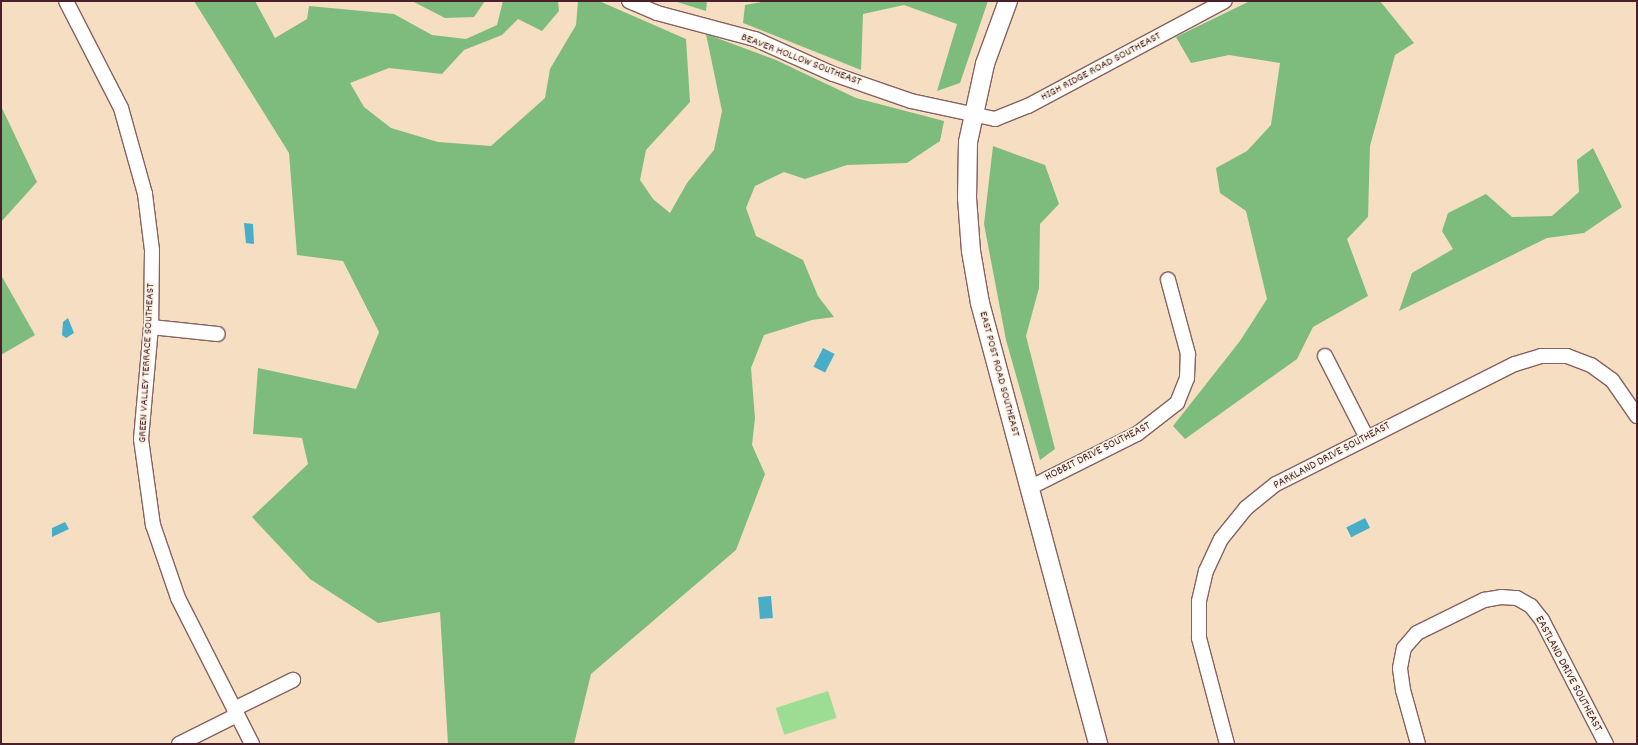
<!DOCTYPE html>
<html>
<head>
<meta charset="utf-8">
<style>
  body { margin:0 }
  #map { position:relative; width:1638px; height:745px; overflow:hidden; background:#f5dec2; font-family:Dekko,sans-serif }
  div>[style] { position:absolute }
  .green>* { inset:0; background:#9ddd93; transform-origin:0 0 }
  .forest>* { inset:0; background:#7ebc7d }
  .water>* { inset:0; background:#48aec8; transform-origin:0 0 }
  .roads { filter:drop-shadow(1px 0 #866260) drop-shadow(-1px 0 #866260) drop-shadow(0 1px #866260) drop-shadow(0 -1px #866260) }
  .minor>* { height:14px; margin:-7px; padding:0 7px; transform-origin:7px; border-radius:7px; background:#fff }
  .major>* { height:18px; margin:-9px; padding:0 9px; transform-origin:9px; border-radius:9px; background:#fff }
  span { translate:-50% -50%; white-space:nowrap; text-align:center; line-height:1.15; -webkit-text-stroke:3.5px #fcf5e5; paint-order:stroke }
  .street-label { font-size:12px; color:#4a1f2b }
  .frame { position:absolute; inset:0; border:2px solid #4a1f2b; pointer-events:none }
</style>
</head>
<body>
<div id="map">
  <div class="green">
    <div style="left:828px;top:691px;width:28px;height:55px;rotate:72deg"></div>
  </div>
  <div class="forest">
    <div style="clip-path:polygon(194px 1px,255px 1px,275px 38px,307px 19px,309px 6px,394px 14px,432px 35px,466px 39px,497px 25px,503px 1px,558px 1px,559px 11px,542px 31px,518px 19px,502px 35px,464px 50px,442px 74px,389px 68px,350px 83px,364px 107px,391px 128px,438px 142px,491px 146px,545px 98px,550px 69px,576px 25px,578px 1px,599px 1px,686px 39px,690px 102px,646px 150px,640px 180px,653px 199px,670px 213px,687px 183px,714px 150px,722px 111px,706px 34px,776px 60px,856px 98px,944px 121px,940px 141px,907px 163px,847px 165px,805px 179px,784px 172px,755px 186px,746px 208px,756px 236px,803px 260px,818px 296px,834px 317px,812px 320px,764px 335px,751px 368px,755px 418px,752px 445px,765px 474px,736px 550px,591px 674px,574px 744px,448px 744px,440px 612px,378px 623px,310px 579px,252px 517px,308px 464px,302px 438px,253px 434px,258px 368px,356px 389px,379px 332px,343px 261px,297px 255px,289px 153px)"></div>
    <div style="clip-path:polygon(412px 1px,485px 1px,474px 17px,445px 18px)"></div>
    <div style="clip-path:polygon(674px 1px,707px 1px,706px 11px)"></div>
    <div style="clip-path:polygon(767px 1px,988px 1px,960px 83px,937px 91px,957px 24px,904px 5px,863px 14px,861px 70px,743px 23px,745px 5px)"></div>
    <div style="clip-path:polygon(1250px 1px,1380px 1px,1414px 43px,1395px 55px,1370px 146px,1368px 217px,1347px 239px,1368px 296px,1313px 327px,1297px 359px,1185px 439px,1173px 426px,1240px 341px,1267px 299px,1246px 211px,1220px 193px,1216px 168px,1247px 151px,1271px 125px,1280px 63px,1229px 55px,1191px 63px,1176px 37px)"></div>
    <div style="clip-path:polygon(1px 106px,37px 182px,1px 222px)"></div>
    <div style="clip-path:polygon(993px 146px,1045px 165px,1059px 204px,1040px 224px,1039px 288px,1026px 336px,1055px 449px,1040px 460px,1006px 340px,984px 224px)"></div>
    <div style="clip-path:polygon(1593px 148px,1622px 207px,1584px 233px,1547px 238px,1399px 311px,1412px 273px,1453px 249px,1442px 231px,1448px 213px,1486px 194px,1512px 217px,1552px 216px,1579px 192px,1577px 160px)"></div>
    <div style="clip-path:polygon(1px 275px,35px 335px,1px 355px)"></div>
  </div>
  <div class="water">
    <div style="clip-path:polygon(244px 223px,253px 224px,254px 244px,246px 243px)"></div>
    <div style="clip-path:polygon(68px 318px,74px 333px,66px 338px,62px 335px,63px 322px)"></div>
    <div style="left:823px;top:348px;width:13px;height:21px;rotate:27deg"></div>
    <div style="left:1365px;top:518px;width:11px;height:21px;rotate:63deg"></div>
    <div style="clip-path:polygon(65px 522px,69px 529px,52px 537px,52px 528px)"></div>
    <div style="left:771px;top:596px;width:22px;height:13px;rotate:85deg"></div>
  </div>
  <div class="roads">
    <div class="minor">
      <div style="left:66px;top:1px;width:120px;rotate:62.8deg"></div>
      <div style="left:121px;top:108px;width:89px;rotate:74.4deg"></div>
      <div style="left:145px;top:194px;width:56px;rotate:82.9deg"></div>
      <div style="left:152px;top:250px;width:77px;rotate:90.7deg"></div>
      <div style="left:151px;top:327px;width:112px;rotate:95.1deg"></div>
      <div style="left:141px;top:439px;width:87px;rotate:82.1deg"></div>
      <div style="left:153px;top:525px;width:77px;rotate:71.1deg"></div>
      <div style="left:178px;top:598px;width:164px;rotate:63.1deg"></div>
      <div style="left:629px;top:1px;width:30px;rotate:23deg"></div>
      <div style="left:657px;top:13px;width:101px;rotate:14.9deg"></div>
      <div style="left:755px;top:39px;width:85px;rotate:24.2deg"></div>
      <div style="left:833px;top:74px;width:83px;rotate:19.1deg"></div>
      <div style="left:911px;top:101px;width:86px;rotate:12.1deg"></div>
      <div style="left:995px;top:119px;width:35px;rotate:-22deg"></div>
      <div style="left:1028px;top:106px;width:223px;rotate:-28.1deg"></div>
      <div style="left:151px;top:327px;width:67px;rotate:6deg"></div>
      <div style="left:1325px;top:356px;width:92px;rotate:62.9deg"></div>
      <div style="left:1029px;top:488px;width:121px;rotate:-26.6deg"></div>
      <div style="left:1137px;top:434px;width:51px;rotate:-37.8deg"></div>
      <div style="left:1177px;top:403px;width:27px;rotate:-68deg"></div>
      <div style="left:1187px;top:378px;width:24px;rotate:-88deg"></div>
      <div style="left:1188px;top:354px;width:77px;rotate:-105.1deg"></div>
      <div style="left:234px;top:709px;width:66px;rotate:-26.2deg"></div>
      <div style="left:179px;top:744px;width:65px;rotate:-26.6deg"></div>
      <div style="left:1227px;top:744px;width:110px;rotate:-104.8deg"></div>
      <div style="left:1199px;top:638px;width:37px;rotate:-90deg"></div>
      <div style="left:1199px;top:601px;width:31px;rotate:-77deg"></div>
      <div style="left:1206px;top:571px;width:35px;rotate:-65deg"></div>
      <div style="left:1221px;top:539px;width:40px;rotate:-51deg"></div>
      <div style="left:1246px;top:508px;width:38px;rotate:-39deg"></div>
      <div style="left:1276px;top:484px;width:267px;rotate:-26.7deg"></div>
      <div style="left:1515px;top:364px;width:27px;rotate:-17deg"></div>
      <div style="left:1541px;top:356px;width:26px"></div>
      <div style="left:1567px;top:356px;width:26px;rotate:21deg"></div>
      <div style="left:1591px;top:365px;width:26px;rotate:36deg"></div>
      <div style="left:1612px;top:380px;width:44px;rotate:55.2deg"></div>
      <div style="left:1418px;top:744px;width:56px;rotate:-105.5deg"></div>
      <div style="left:1403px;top:690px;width:22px;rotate:-98deg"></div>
      <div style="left:1400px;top:668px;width:20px;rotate:-79deg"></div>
      <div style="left:1404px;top:648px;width:20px;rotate:-49deg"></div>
      <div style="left:1417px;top:633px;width:75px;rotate:-26.2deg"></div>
      <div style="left:1484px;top:600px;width:17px;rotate:-10deg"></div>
      <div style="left:1501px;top:597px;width:16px;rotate:4deg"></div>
      <div style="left:1517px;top:598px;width:16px;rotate:30deg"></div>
      <div style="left:1531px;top:606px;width:18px;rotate:52deg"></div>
      <div style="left:1542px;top:620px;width:140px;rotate:62.7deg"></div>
    </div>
    <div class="major">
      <div style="left:1008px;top:1px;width:67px;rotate:110.1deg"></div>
      <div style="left:985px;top:64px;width:80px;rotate:102.3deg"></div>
      <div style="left:968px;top:142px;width:56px;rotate:91deg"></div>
      <div style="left:967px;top:198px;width:53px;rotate:85.7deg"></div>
      <div style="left:971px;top:251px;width:53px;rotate:80.2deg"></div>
      <div style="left:980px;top:303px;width:457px;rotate:75deg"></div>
    </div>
  </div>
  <div class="street-label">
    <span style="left:801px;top:60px;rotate:21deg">BEAVER HOLLOW SOUTHEAST</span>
    <span style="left:1101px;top:67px;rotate:-28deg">HIGH RIDGE ROAD SOUTHEAST</span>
    <span style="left:147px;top:363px;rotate:-87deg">GREEN VALLEY TERRACE SOUTHEAST</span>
    <span style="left:999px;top:374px;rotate:75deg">EAST POST ROAD SOUTHEAST</span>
    <span style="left:1098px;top:452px;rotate:-27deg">HOBBIT DRIVE SOUTHEAST</span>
    <span style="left:1332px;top:456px;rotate:-28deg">PARKLAND DRIVE SOUTHEAST</span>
    <span style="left:1568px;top:674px;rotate:62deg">EASTLAND DRIVE SOUTHEAST</span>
  </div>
  <div class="frame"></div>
</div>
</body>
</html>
